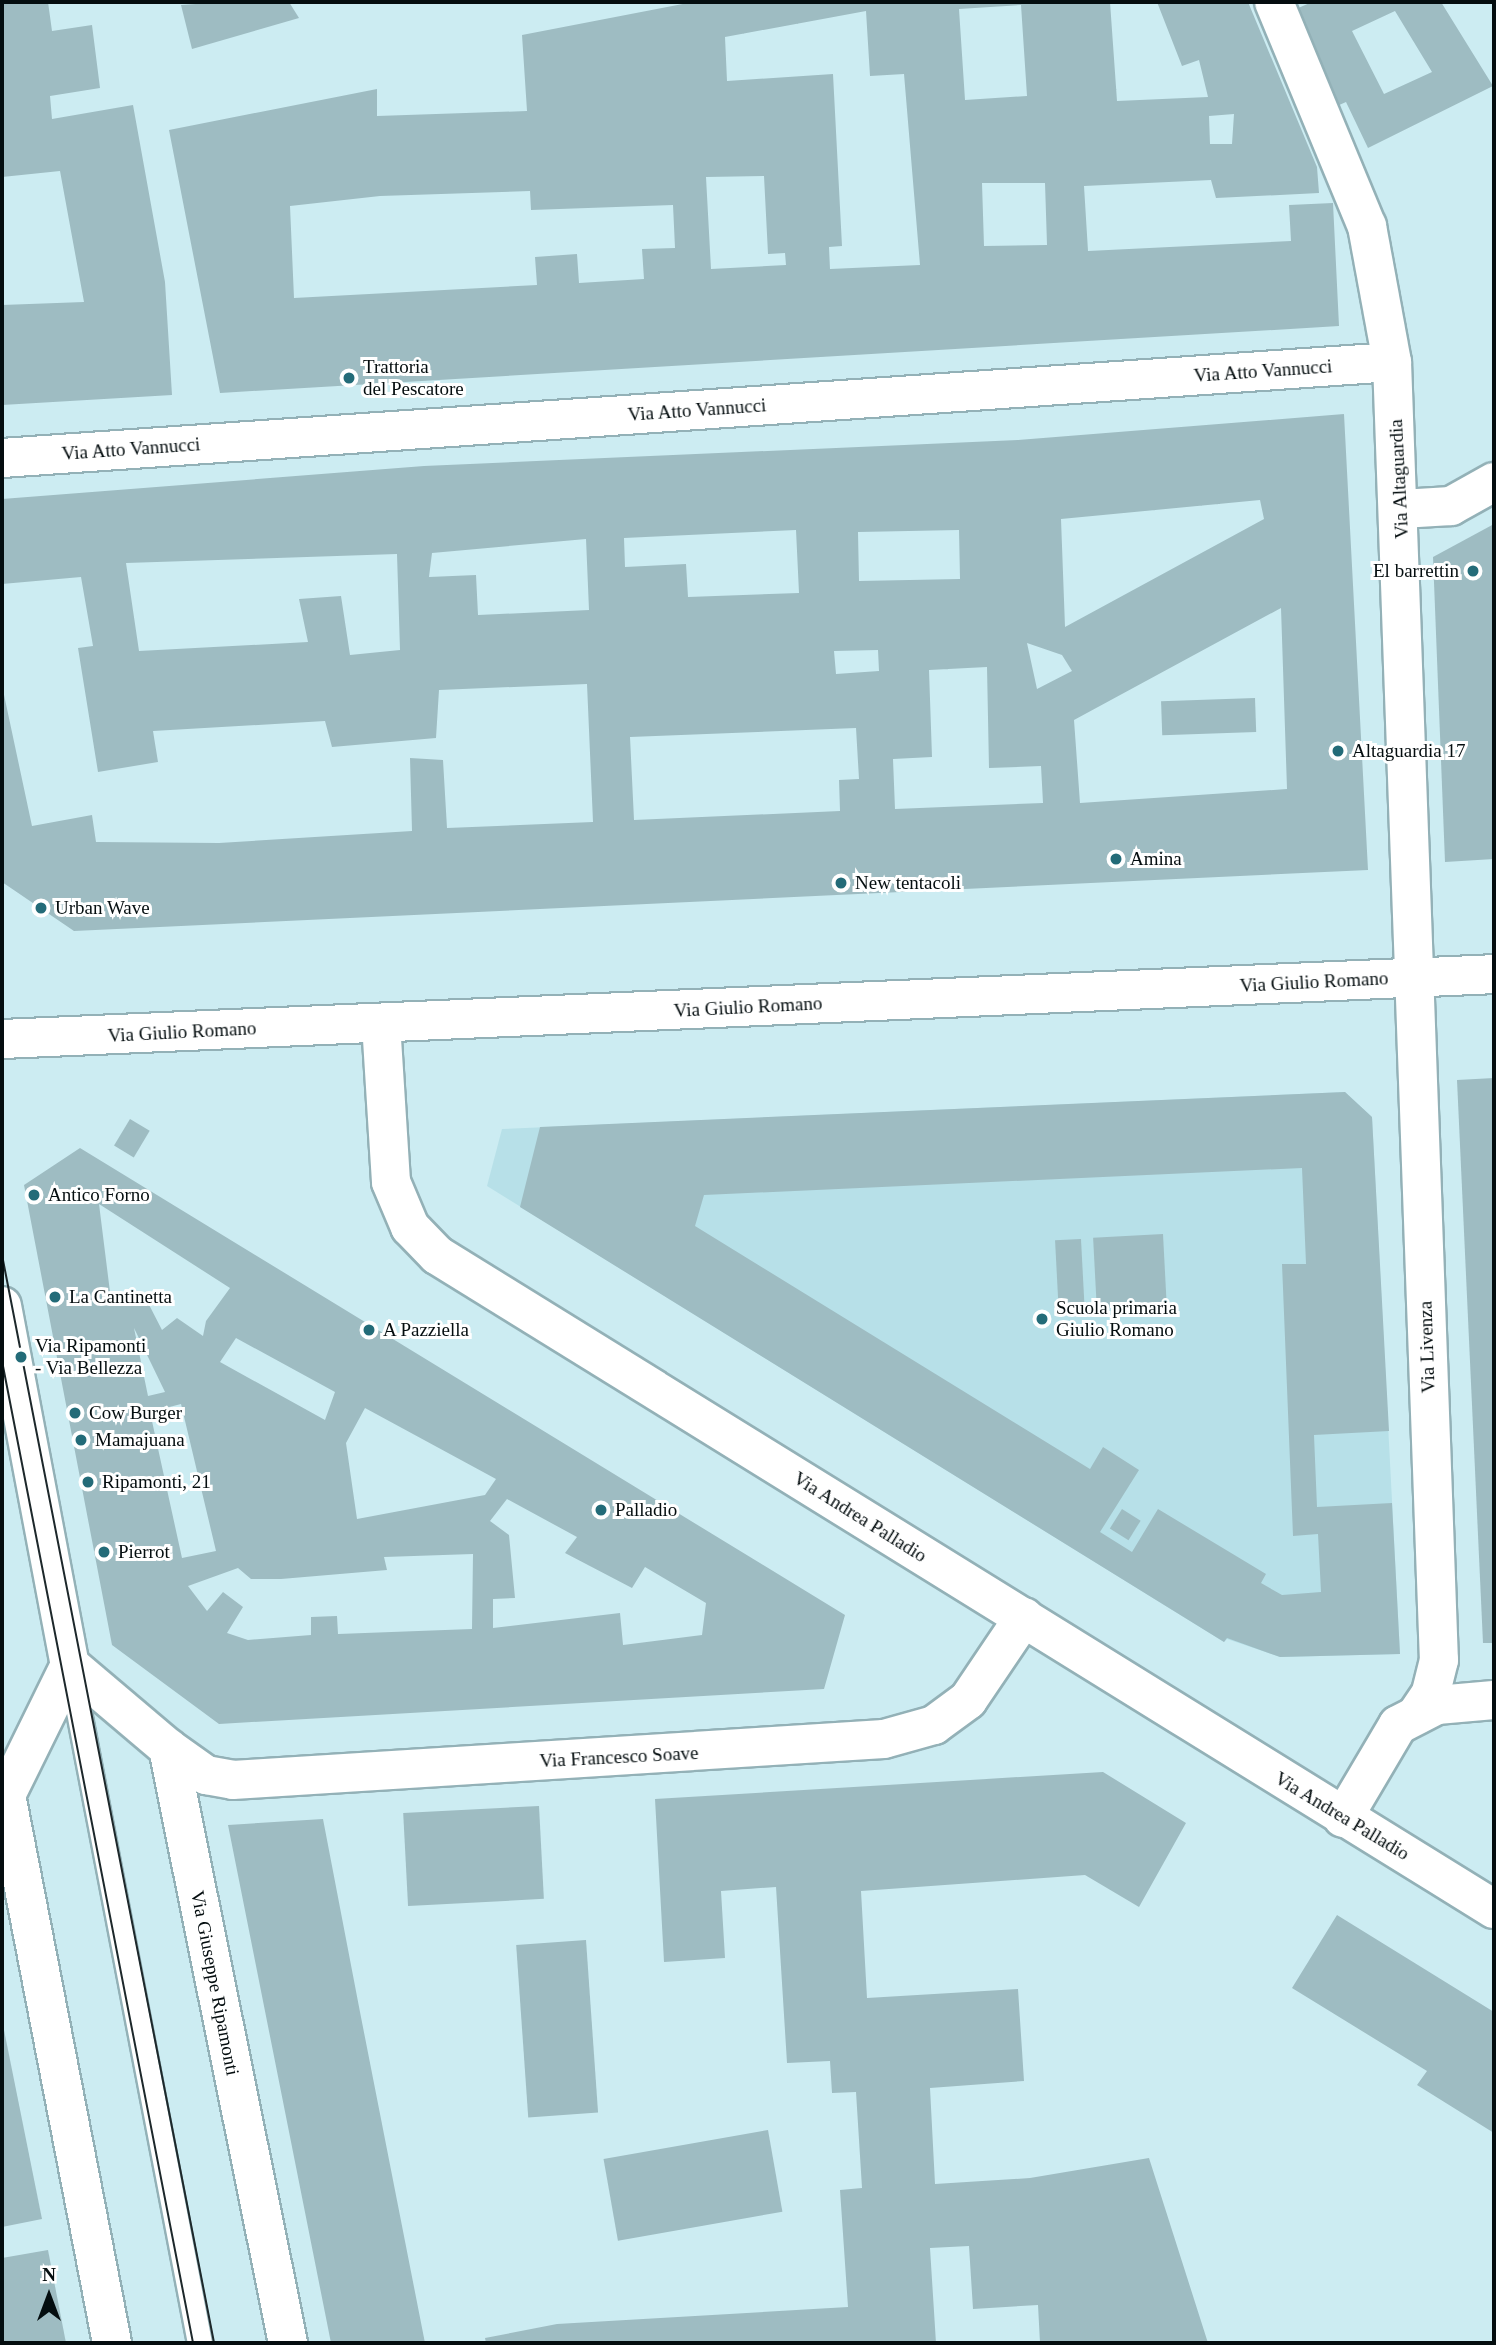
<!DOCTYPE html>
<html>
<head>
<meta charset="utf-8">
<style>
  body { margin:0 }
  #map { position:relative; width:1496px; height:2345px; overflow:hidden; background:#ccecf2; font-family:Georgia,serif }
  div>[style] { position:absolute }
  .built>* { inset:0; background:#b7e0e8 }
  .building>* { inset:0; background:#9ebcc2; transform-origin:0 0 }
  .roads { filter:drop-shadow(2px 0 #93b1b7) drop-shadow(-2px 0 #93b1b7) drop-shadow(0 2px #93b1b7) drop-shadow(0 -2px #93b1b7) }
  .service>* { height:24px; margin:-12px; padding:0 12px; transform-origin:12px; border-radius:12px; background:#fff }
  .minor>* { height:38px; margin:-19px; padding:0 19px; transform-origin:19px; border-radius:19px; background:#fff }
  .tertiary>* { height:38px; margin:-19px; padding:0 19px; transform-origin:19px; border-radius:19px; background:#fff }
  .tram>* { height:2px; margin:-1px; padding:0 1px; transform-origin:1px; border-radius:1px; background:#1d282b }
  .dots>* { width:19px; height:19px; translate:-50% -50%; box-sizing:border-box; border:4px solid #fff; border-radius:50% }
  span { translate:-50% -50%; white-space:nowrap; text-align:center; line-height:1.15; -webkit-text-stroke:6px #fff; paint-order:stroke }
  .poi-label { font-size:19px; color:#040d0f }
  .left { translate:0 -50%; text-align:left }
  .right { translate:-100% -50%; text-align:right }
  .street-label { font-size:19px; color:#040d0f }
  .frame { position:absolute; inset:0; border:4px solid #040d0f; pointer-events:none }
  .north { position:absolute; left:14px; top:2261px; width:70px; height:70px; -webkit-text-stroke:5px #fff; paint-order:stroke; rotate:0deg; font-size:19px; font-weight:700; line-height:28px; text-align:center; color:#040d0f }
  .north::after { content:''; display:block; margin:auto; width:24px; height:32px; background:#040d0f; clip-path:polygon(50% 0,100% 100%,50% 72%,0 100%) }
</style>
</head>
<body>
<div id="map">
  <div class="built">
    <div style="clip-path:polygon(1345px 1092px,1372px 1117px,1400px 1654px,1280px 1657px,1227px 1639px,1224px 1642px,487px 1186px,502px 1129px)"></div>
  </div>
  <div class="building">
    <div style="clip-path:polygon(2px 2px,48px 2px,52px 31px,92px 25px,100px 88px,50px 96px,52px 119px,133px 105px,165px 282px,172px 395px,2px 405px,2px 305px,84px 302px,60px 171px,2px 177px)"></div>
    <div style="clip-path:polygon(225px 2px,289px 2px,299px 18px,192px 49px,181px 5px)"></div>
    <div style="clip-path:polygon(evenodd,693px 2px,1110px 2px,1117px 101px,1208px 97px,1199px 60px,1182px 66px,1157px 2px,1248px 2px,1317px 167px,1319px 193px,1216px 198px,1211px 180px,1084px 186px,1088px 251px,1291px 241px,1289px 205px,1333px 203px,1339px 326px,220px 393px,169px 130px,377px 89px,377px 116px,527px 111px,522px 35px,693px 2px,1021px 5px,1027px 96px,965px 100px,959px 9px,1021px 5px,693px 2px,866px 11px,870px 76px,904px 74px,920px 265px,830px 269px,829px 247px,842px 246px,833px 74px,727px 81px,725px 37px,866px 11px,693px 2px,1234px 114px,1232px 144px,1210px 144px,1209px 116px,1234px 114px,693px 2px,764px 176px,768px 254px,785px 253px,786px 265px,711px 269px,706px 177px,764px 176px,693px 2px,982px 183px,1045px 183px,1047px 245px,984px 246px,982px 183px,693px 2px,530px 191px,531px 210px,673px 205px,675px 248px,642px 249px,644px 279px,579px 283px,577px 254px,535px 257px,537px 285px,294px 298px,290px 206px,380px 196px,530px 191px)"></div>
    <div style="clip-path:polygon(evenodd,1312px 2px,1441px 2px,1493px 86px,1368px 148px,1346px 102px,1337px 106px,1296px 9px,1312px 2px,1395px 11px,1432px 72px,1384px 94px,1352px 31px,1395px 11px)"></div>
    <div style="clip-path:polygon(evenodd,1344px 414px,1368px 870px,74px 931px,2px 882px,3px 690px,32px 826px,92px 815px,96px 842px,219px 843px,412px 831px,410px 758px,443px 760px,447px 828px,593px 822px,587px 684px,439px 690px,436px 738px,332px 747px,325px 721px,153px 731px,158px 762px,98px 772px,78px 648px,93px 646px,81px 577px,2px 584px,2px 499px,424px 466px,1018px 440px,1344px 414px,1260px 500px,1264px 519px,1065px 627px,1061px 519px,1260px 500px,1344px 414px,796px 530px,799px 593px,688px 597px,686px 564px,625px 567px,624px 538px,796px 530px,1344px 414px,959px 530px,960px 579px,859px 581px,858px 532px,959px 530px,1344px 414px,586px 539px,589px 610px,478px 615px,476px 575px,429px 577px,432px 553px,586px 539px,1344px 414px,397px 554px,400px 650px,350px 655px,341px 596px,299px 599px,308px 642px,139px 651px,126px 563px,397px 554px,1344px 414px,1281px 608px,1287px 789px,1080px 803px,1074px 720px,1281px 608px,1344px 414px,1027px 643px,1062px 655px,1072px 671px,1037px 689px,1027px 643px,1344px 414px,878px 650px,879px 671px,836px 674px,834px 651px,878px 650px,1344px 414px,987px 667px,989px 768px,1041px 766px,1043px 803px,895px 809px,893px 759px,932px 757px,929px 670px,987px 667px,1344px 414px,856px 728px,859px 779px,839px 780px,840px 811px,634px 820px,630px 737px,856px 728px)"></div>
    <div style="clip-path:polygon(1494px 524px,1494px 859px,1445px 862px,1433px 557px)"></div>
    <div style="left:1255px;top:698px;width:34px;height:94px;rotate:88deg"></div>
    <div style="clip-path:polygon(1494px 1078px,1494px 1643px,1483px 1643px,1457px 1080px)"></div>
    <div style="clip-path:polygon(evenodd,1345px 1092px,1372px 1117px,1389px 1431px,1314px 1435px,1317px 1507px,1392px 1503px,1400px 1654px,1280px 1657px,1227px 1638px,1224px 1642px,520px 1207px,540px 1127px,1345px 1092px,1302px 1168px,1306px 1264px,1282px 1264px,1293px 1536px,1318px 1534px,1321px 1592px,1282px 1595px,1261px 1583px,1266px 1574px,1158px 1509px,1132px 1552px,1100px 1532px,1139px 1470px,1103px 1447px,1090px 1469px,695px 1226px,704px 1195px,1302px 1168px)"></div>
    <div style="left:130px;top:1119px;width:23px;height:31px;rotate:31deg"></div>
    <div style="clip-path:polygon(evenodd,80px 1148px,845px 1615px,824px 1689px,219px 1724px,112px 1645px,24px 1185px,80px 1148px,99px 1204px,230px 1288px,206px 1321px,203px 1336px,177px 1318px,162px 1330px,144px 1295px,111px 1300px,99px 1204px,80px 1148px,134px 1328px,165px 1392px,148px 1396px,134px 1328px,80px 1148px,236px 1338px,335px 1392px,325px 1420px,220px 1362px,236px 1338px,80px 1148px,181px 1404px,216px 1551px,182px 1558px,150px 1412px,181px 1404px,80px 1148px,365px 1408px,496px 1479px,485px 1495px,357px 1519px,346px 1443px,365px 1408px,80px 1148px,507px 1499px,577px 1537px,565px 1553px,632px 1588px,645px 1567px,706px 1603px,702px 1635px,623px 1645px,620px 1613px,493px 1628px,493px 1599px,515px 1598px,509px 1535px,490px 1521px,507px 1499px,80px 1148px,473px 1554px,472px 1629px,338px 1634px,337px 1616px,311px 1617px,311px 1635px,248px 1640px,227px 1633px,243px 1607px,223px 1592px,207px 1611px,188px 1586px,238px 1568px,251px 1579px,281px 1579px,387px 1570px,384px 1557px,473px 1554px)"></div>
    <div style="left:1163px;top:1234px;width:71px;height:70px;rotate:87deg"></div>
    <div style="left:1081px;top:1239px;width:71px;height:26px;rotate:87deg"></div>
    <div style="left:1122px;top:1509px;width:22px;height:23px;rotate:32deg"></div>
    <div style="clip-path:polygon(1103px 1772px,1186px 1823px,1139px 1907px,1085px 1875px,861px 1891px,867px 1998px,1018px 1989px,1024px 2081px,930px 2088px,935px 2184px,1030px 2178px,1149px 2158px,1208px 2343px,1040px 2343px,1038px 2305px,973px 2309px,969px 2246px,930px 2248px,936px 2343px,486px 2343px,485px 2338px,557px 2324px,848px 2307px,840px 2190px,862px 2188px,856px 2092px,832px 2093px,830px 2061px,787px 2063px,776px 1887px,721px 1891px,725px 1958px,664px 1962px,655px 1799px)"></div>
    <div style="left:539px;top:1806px;width:93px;height:136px;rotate:87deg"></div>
    <div style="clip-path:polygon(323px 1819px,360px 2012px,425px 2343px,331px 2343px,228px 1825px)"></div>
    <div style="clip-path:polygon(1337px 1915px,1494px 2012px,1494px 2133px,1417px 2085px,1427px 2071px,1292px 1988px)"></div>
    <div style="left:586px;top:1940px;width:173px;height:70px;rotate:86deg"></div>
    <div style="clip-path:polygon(2px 2020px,42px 2219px,2px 2227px)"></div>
    <div style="left:768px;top:2130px;width:83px;height:167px;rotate:80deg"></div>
    <div style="clip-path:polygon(48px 2250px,66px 2343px,2px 2343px,2px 2258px)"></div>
  </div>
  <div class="roads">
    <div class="service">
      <div style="left:70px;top:1665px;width:690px;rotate:79.15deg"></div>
    </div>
    <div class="minor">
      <div style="left:1274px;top:2px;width:243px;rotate:67.5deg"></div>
      <div style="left:1367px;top:226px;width:138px;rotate:79.6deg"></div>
      <div style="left:1392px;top:362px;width:1299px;rotate:87.93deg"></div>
      <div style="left:1439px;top:1660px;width:34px;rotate:104deg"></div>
      <div style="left:1431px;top:1693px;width:23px;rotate:124deg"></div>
      <div style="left:2px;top:458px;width:1393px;rotate:-3.95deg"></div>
      <div style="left:1401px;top:509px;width:50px;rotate:-3.4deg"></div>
      <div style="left:1451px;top:506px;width:49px;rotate:-29.2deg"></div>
      <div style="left:381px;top:1023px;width:159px;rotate:86.4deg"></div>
      <div style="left:391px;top:1182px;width:49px;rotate:67.1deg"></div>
      <div style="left:410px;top:1227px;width:39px;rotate:46deg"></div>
      <div style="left:437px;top:1255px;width:1243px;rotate:31.75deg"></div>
      <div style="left:2px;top:1039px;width:1493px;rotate:-2.49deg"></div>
      <div style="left:168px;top:1748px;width:47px;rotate:35.4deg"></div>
      <div style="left:206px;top:1775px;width:27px;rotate:10deg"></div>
      <div style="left:233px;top:1780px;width:652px;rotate:-3.6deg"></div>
      <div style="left:884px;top:1739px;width:52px;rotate:-15.6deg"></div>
      <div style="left:934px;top:1725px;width:42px;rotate:-36.3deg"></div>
      <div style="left:968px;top:1700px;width:100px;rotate:-56deg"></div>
      <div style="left:1343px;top:1818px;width:108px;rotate:-59.4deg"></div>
      <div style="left:1398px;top:1725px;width:44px;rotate:-27.1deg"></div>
      <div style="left:1437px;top:1705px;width:57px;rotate:-5deg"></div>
    </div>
    <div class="tertiary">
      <div style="left:2px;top:1306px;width:365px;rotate:79.3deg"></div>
      <div style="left:70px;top:1665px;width:145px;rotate:116.2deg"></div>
      <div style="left:6px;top:1795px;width:558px;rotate:79.05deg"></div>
      <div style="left:70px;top:1665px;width:128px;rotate:40.3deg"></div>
      <div style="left:168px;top:1748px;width:607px;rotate:78.6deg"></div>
    </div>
  </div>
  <div class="tram">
    <div style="left:2px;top:1255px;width:1108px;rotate:78.97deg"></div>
    <div style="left:2px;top:1361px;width:1000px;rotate:78.99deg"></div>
  </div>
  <div class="dots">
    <div style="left:349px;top:378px;background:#236b78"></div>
    <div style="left:1473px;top:571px;background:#236b78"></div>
    <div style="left:1338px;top:751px;background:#236b78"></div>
    <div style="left:1116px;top:859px;background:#236b78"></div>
    <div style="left:841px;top:883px;background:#236b78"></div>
    <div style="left:41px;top:908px;background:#236b78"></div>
    <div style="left:34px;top:1195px;background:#236b78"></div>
    <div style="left:55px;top:1297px;background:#236b78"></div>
    <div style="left:1042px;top:1319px;background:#236b78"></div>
    <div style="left:369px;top:1330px;background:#236b78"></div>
    <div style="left:21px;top:1357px;background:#236b78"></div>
    <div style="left:75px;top:1413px;background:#236b78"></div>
    <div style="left:81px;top:1440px;background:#236b78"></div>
    <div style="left:88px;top:1482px;background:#236b78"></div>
    <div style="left:601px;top:1510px;background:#236b78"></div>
    <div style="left:104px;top:1552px;background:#236b78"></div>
  </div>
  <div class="poi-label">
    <span class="left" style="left:363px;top:378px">Trattoria<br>del Pescatore</span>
    <span class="right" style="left:1459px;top:571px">El barrettin</span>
    <span class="left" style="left:1352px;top:751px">Altaguardia 17</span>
    <span class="left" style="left:1130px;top:859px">Amina</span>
    <span class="left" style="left:855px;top:883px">New tentacoli</span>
    <span class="left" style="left:55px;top:908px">Urban Wave</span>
    <span class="left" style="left:48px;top:1195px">Antico Forno</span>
    <span class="left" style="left:69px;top:1297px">La Cantinetta</span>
    <span class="left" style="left:1056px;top:1319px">Scuola primaria<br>Giulio Romano</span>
    <span class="left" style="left:383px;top:1330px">A Pazziella</span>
    <span class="left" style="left:35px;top:1357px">Via Ripamonti<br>- Via Bellezza</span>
    <span class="left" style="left:89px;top:1413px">Cow Burger</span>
    <span class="left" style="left:95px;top:1440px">Mamajuana</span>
    <span class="left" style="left:102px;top:1482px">Ripamonti, 21</span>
    <span class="left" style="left:615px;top:1510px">Palladio</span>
    <span class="left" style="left:118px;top:1552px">Pierrot</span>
  </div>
  <div class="street-label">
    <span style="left:1263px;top:371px;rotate:-4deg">Via Atto Vannucci</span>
    <span style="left:697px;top:410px;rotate:-4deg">Via Atto Vannucci</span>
    <span style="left:131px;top:449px;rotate:-4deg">Via Atto Vannucci</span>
    <span style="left:1399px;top:479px;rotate:-93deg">Via Altaguardia</span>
    <span style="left:1314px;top:982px;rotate:-3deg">Via Giulio Romano</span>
    <span style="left:748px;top:1007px;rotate:-3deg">Via Giulio Romano</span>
    <span style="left:182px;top:1032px;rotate:-3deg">Via Giulio Romano</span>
    <span style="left:1427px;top:1347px;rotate:-92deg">Via Livenza</span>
    <span style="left:860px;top:1517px;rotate:32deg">Via Andrea Palladio</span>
    <span style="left:619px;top:1757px;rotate:-3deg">Via Francesco Soave</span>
    <span style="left:1342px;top:1816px;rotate:31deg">Via Andrea Palladio</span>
    <span style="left:215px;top:1983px;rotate:79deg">Via Giuseppe Ripamonti</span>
  </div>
  <div class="frame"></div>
  <div class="north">N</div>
</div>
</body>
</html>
